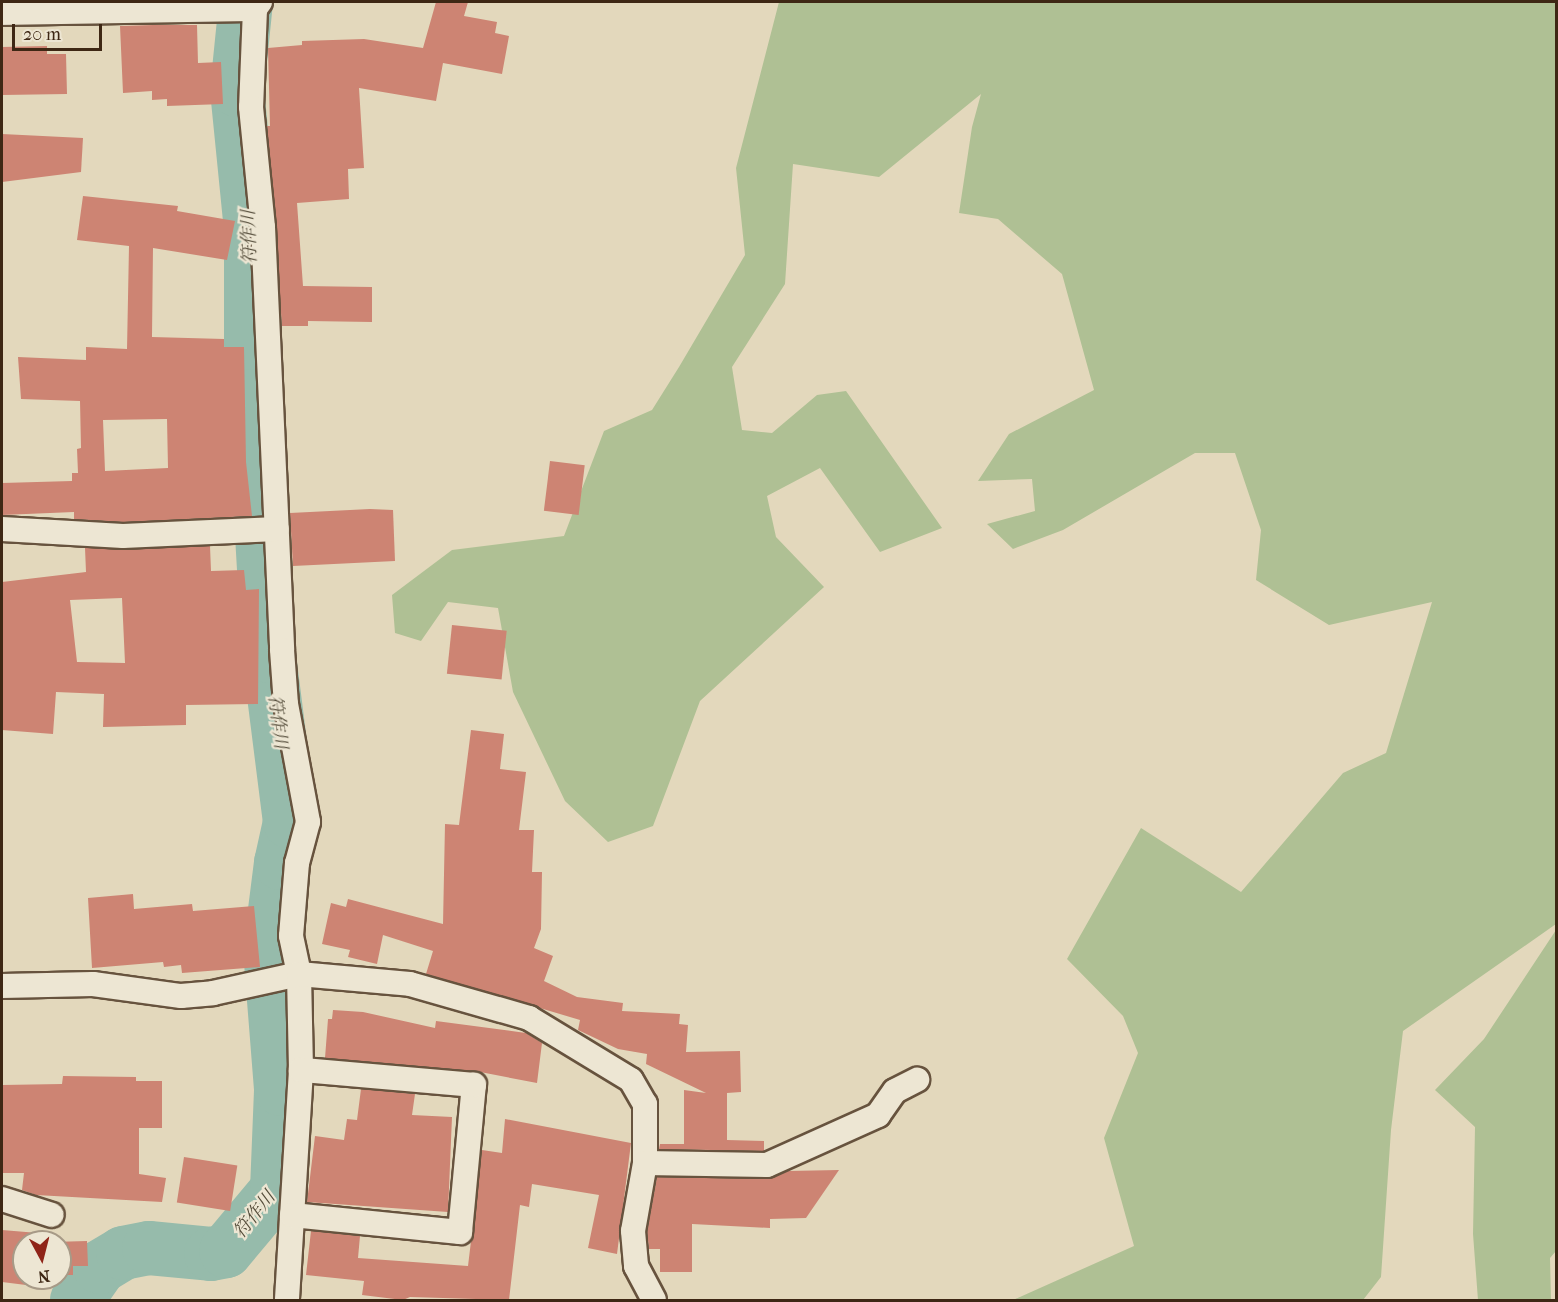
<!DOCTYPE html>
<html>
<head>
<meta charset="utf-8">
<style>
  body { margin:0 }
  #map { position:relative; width:1558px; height:1302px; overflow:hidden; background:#e3d8bc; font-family:"IM FELL French Canon","Noto Serif JP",serif }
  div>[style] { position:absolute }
  .green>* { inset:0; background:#afc094 }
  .river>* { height:54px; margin:-27px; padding:0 27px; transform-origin:27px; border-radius:27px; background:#96bbab }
  .building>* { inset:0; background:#cd8473; transform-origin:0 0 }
  .roads { filter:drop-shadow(2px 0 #67533e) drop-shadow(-2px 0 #67533e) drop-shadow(0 2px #67533e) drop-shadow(0 -2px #67533e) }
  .street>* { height:24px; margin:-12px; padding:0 12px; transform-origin:12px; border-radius:12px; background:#ede6d3 }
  span { translate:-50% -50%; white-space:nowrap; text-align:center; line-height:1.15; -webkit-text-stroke:4.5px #ede6d3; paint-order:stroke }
  .water-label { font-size:18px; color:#544c3a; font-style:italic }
  .frame { position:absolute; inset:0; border:3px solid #3e2714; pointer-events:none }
  .north { position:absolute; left:12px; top:1230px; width:60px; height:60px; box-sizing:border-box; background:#ede6d3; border:2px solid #a79a87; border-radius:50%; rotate:173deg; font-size:16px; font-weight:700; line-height:24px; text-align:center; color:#3e2714 }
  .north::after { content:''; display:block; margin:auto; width:21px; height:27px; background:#8f2418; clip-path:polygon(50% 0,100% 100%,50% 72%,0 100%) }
  .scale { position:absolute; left:12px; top:24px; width:90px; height:27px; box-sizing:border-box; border:3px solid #3e2714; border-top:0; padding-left:8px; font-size:18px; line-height:21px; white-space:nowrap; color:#3e2714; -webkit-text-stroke:4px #ede6d3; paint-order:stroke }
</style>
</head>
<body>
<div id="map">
  <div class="green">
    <div style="clip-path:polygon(779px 2px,1556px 2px,1556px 924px,1403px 1031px,1391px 1130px,1381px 1277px,1363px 1300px,1013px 1300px,1134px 1246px,1104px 1138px,1138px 1053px,1123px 1016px,1067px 959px,1141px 828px,1241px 892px,1343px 773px,1386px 753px,1432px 602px,1329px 625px,1256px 580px,1261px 530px,1235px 453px,1195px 453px,1063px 530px,1013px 549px,987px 524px,1035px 511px,1032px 479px,978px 481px,1009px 434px,1094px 390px,1062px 274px,998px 219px,959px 213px,972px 127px,981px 94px,879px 177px,793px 164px,785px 284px,732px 367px,742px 430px,772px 433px,817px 395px,846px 391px,942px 528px,880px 552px,820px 468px,767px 496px,776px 537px,824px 587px,700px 701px,653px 826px,608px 842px,565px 801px,513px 692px,498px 608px,448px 602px,421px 641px,395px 633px,392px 595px,452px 550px,564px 536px,604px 431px,652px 410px,679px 367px,745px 255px,736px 168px)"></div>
    <div style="clip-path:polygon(1556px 930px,1556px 1251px,1550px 1258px,1551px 1300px,1478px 1300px,1473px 1234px,1475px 1127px,1435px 1090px,1484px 1039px)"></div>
  </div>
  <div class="river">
    <div style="left:77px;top:1300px;width:40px;rotate:-55.1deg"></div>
    <div style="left:100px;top:1267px;width:27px;rotate:-31deg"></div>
    <div style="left:123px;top:1253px;width:26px;rotate:-11deg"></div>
    <div style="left:149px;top:1248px;width:62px;rotate:5.5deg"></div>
    <div style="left:211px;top:1254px;width:15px;rotate:-11deg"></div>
    <div style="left:226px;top:1251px;width:80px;rotate:-50.1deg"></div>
    <div style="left:277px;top:1190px;width:101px;rotate:-87.7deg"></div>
    <div style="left:281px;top:1089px;width:139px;rotate:-94.5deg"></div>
    <div style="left:270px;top:950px;width:88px;rotate:-82.8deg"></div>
    <div style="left:281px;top:863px;width:42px;rotate:-77.6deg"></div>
    <div style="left:290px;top:822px;width:167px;rotate:-97.2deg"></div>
    <div style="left:269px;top:656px;width:314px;rotate:-93.3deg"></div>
    <div style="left:251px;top:343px;width:113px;rotate:-90deg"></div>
    <div style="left:251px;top:230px;width:141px;rotate:-95.7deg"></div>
    <div style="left:237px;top:90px;width:88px;rotate:-84.2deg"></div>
  </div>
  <div class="building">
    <div style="clip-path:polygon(436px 2px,468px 2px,464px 16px,497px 22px,495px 33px,509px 36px,502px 74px,443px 63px,436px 101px,359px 88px,364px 168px,348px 169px,349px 199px,297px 203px,303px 286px,372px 287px,372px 322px,308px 321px,308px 326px,282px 326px,267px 126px,270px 126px,268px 48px,302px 45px,302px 41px,364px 39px,423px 48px)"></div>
    <div style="clip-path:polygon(153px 25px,197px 25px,198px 63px,221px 62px,223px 104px,167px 106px,167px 99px,152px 100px,152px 91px,123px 93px,120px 26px)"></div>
    <div style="clip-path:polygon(47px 46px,47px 54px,66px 54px,67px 94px,2px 95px,2px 47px)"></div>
    <div style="clip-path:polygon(2px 134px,83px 138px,81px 172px,2px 182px)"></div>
    <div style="clip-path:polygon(evenodd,83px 196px,178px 206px,177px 211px,235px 221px,227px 260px,153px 248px,152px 337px,224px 339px,224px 347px,244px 347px,246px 462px,252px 516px,123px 522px,74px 519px,74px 512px,2px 515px,2px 483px,72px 481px,72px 473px,78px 473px,77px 449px,81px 448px,80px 401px,21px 399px,18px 357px,86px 360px,86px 347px,127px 349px,129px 246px,77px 240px,83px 196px,167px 419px,168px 468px,105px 471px,103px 420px,167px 419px)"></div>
    <div style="left:550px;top:461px;width:35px;height:50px;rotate:7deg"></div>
    <div style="clip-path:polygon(370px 509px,393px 510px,395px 561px,293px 566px,290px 513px)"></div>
    <div style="clip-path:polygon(evenodd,210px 546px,211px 571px,244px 570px,246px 590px,259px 589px,258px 704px,186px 705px,186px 725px,103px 727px,104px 694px,56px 692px,53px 734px,2px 730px,2px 582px,86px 572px,85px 548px,210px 546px,122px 598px,125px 663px,77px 662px,70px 600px,122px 598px)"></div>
    <div style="left:452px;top:625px;width:55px;height:49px;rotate:6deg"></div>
    <div style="clip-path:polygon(471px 730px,504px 734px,500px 769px,526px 772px,519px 830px,534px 830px,532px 872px,542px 872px,541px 929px,534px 948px,553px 956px,544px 981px,577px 997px,623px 1003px,622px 1011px,680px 1014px,679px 1024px,688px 1025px,686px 1052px,740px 1051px,741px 1092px,727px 1093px,727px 1140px,764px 1141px,764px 1151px,659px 1149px,660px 1144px,684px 1144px,684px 1090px,706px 1093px,646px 1064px,647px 1054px,618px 1049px,578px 1030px,580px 1020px,426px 974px,433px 951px,383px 935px,377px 964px,348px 957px,350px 950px,322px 944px,331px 903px,346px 907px,348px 899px,443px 924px,445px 824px,459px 825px)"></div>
    <div style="clip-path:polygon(133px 894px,134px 909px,192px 904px,193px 911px,254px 906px,260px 967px,182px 973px,181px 965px,164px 967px,163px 962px,92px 968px,88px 898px)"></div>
    <div style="clip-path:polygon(333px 1010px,363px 1012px,435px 1028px,436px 1021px,526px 1033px,542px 1043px,537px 1083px,475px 1071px,325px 1058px,328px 1019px,332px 1019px)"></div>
    <div style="clip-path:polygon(63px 1076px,136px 1077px,136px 1081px,162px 1081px,162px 1128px,139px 1128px,139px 1174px,166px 1178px,162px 1202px,36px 1195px,22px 1190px,24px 1173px,2px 1173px,2px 1085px,62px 1084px)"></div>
    <div style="clip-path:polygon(361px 1089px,415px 1094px,412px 1115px,452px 1117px,448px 1212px,307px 1202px,315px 1136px,344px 1140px,347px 1119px,357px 1120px)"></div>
    <div style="clip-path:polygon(505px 1119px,631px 1143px,617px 1254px,588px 1248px,599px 1195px,532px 1184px,529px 1207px,520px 1205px,509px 1300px,410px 1297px,403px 1300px,362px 1295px,364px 1281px,306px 1275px,311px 1231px,360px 1236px,358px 1258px,468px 1266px,482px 1150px,502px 1153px)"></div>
    <div style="left:184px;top:1157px;width:54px;height:46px;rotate:9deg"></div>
    <div style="clip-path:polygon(839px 1170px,806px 1218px,770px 1219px,770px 1228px,692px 1224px,692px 1272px,660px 1272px,660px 1249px,649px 1249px,647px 1232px,657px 1177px,767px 1179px,788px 1171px)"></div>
    <div style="clip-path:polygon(2px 1230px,38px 1233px,37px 1242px,24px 1242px,24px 1278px,35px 1278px,34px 1286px,2px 1282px)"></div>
    <div style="clip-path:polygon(87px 1241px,88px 1266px,73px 1266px,73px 1275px,60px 1275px,60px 1242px,52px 1242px)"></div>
  </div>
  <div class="roads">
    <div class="street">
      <div style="left:260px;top:2px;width:9px;rotate:126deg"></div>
      <div style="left:255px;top:9px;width:98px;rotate:92.3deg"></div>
      <div style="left:251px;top:107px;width:121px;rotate:84.3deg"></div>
      <div style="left:263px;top:227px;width:423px;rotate:87.4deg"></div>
      <div style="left:282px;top:650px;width:54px;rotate:85.8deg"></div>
      <div style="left:286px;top:704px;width:120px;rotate:79.4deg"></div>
      <div style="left:308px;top:822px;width:42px;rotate:105deg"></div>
      <div style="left:297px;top:863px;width:73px;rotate:94.7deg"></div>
      <div style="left:291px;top:936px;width:39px;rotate:78deg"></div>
      <div style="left:299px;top:974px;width:96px;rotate:88.8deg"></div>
      <div style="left:301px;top:1070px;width:230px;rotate:93.5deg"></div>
      <div style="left:2px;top:13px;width:253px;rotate:-0.9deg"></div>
      <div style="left:2px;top:529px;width:121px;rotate:3.3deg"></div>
      <div style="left:123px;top:536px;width:154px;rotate:-2.6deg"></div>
      <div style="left:2px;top:986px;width:91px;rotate:-1.3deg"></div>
      <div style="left:93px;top:984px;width:89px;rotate:7.8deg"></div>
      <div style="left:181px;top:996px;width:32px;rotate:-5deg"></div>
      <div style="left:213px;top:993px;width:88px;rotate:-12.5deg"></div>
      <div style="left:299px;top:974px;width:111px;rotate:5.1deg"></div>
      <div style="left:410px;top:984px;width:124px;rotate:15.9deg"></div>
      <div style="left:529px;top:1018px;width:119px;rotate:31.3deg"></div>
      <div style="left:631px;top:1080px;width:28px;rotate:60deg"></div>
      <div style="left:645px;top:1104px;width:59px;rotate:90deg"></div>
      <div style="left:645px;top:1163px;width:69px;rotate:100deg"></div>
      <div style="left:633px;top:1231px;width:35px;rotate:85deg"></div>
      <div style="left:636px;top:1266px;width:38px;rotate:62deg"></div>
      <div style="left:645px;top:1163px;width:122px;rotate:0.9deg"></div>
      <div style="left:767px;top:1165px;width:122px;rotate:-24.2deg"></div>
      <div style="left:878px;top:1115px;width:29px;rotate:-55deg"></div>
      <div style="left:895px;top:1091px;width:25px;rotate:-27deg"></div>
      <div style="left:2px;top:1199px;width:52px;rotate:17.7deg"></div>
      <div style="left:292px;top:1215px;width:169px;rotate:5.8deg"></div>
      <div style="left:460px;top:1232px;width:148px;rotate:-84.6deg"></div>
      <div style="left:474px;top:1085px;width:174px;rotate:-175deg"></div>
    </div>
  </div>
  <div class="water-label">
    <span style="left:250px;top:237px;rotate:-92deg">符作川</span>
    <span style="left:277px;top:722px;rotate:83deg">符作川</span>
    <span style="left:255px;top:1215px;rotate:-51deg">符作川</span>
  </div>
  <div class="frame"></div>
  <div class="north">N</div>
  <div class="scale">20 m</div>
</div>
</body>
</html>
